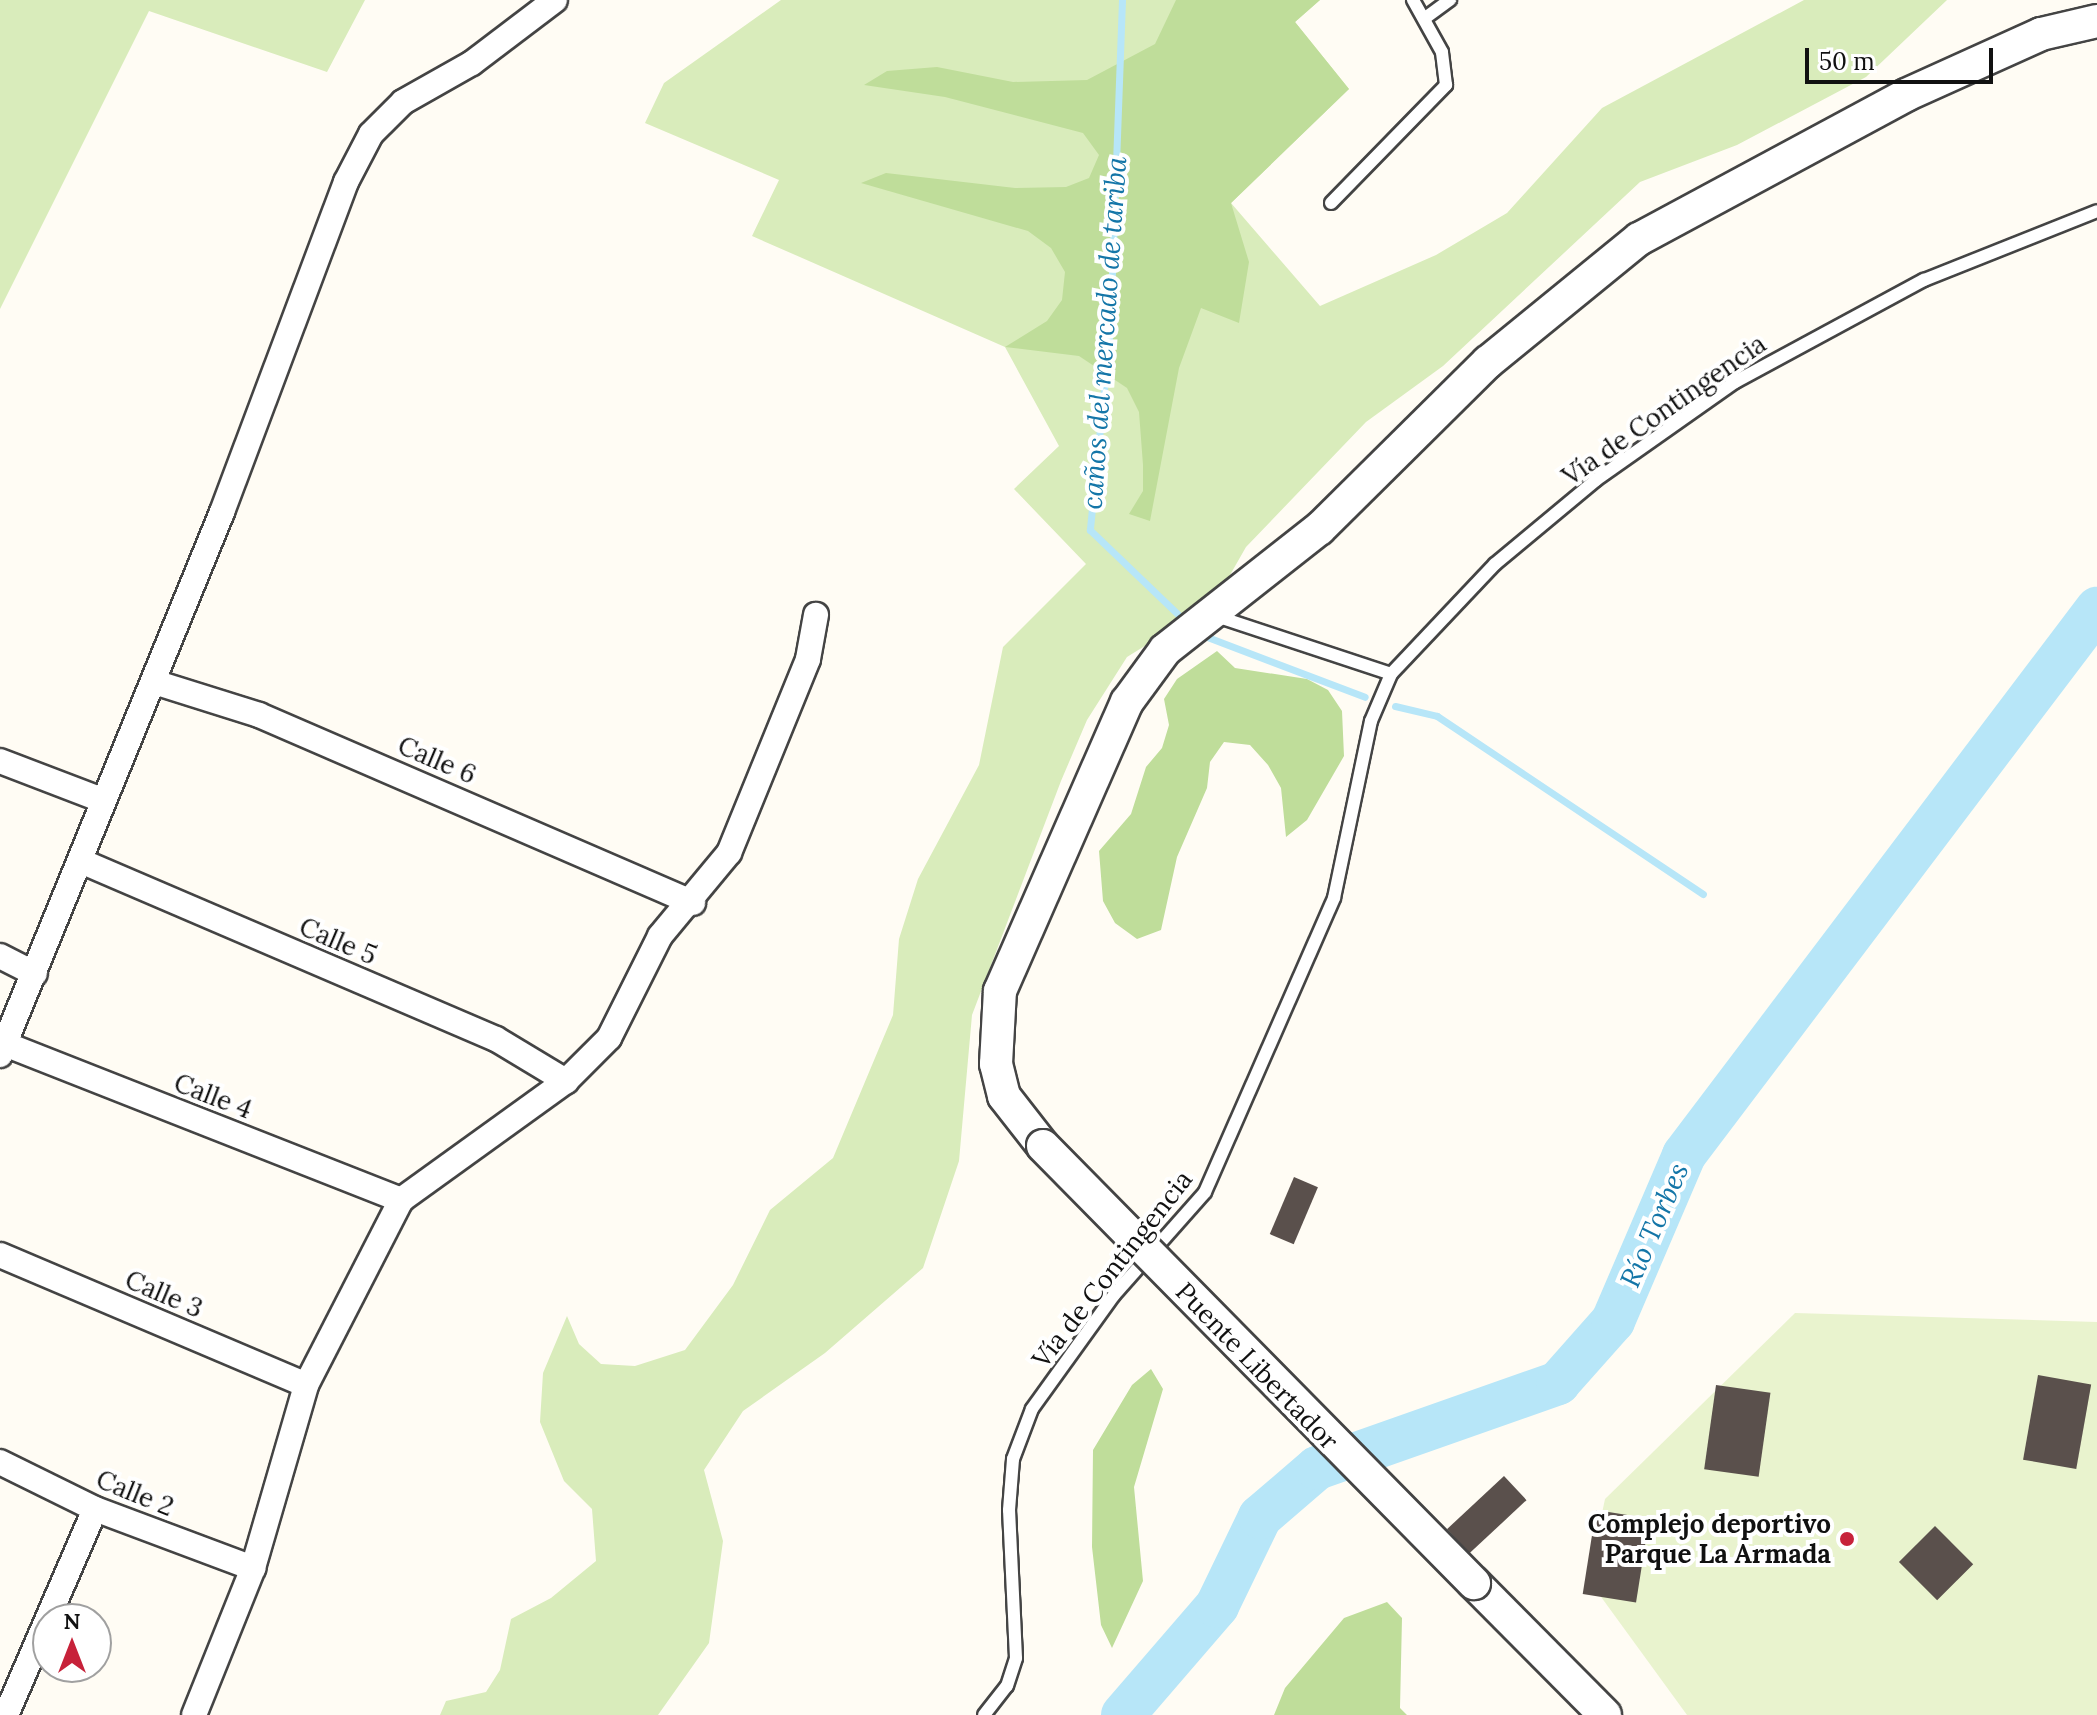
<!DOCTYPE html>
<html>
<head>
<meta charset="utf-8">
<style>
  body { margin:0 }
  #map { position:relative; width:2097px; height:1715px; overflow:hidden; background:#fffcf4; font-family:Lora,serif }
  div>[style] { position:absolute }
  .green>* { inset:0; background:#d9ecbb }
  .forest>* { inset:0; background:#bfdd9a }
  .pitch>* { inset:0; background:#e9f3ce }
  .stream>* { height:7px; margin:-3.5px; padding:0 3.5px; transform-origin:3.5px; border-radius:3.5px; background:#b7e6f8 }
  .river>* { height:44px; margin:-22px; padding:0 22px; transform-origin:22px; border-radius:22px; background:#b7e6f8 }
  .building>* { inset:0; background:#5a504c; transform-origin:0 0 }
  .roads { filter:drop-shadow(2px 0 #444) drop-shadow(-2px 0 #444) drop-shadow(0 2px #444) drop-shadow(0 -2px #444) }
  .service>* { height:12px; margin:-6px; padding:0 6px; transform-origin:6px; border-radius:6px; background:#fff }
  .minor>* { height:24px; margin:-12px; padding:0 12px; transform-origin:12px; border-radius:12px; background:#fff }
  .tertiary>* { height:32px; margin:-16px; padding:0 16px; transform-origin:16px; border-radius:16px; background:#fff }
  .bridges { filter:drop-shadow(2px 0 #444) drop-shadow(-2px 0 #444) drop-shadow(0 2px #444) drop-shadow(0 -2px #444) }
  .tertiary-bridge>* { height:32px; margin:-16px; padding:0 16px; transform-origin:16px; border-radius:16px; background:#fff }
  .dots>* { width:22px; height:22px; translate:-50% -50%; box-sizing:border-box; border:4px solid #fff; border-radius:50% }
  span { translate:-50% -50%; white-space:nowrap; text-align:center; line-height:1.15; -webkit-text-stroke:8px #fff; paint-order:stroke }
  .street-label { font-size:26px; color:#111 }
  .poi-label { font-size:26px; color:#111; font-weight:700 }
  .right { translate:-100% -50%; text-align:right }
  .water-label { font-size:28px; color:#1476a8; font-style:italic }
  .north { position:absolute; left:32px; top:1603px; width:80px; height:80px; box-sizing:border-box; background:#fff; border:2px solid #a0a0a0; border-radius:50%; rotate:0deg; font-size:22px; font-weight:700; line-height:32px; text-align:center; color:#111 }
  .north::after { content:''; display:block; margin:auto; width:28px; height:36px; background:#c7223a; clip-path:polygon(50% 0,100% 100%,50% 72%,0 100%) }
  .scale { position:absolute; left:1805px; top:48px; width:188px; height:36px; box-sizing:border-box; border:4px solid #111; border-top:0; padding-left:10px; font-size:24px; line-height:28px; white-space:nowrap; color:#111; -webkit-text-stroke:6px #fff; paint-order:stroke }
</style>
</head>
<body>
<div id="map">
  <div class="green">
    <div style="clip-path:polygon(0 0,365px 0,327px 72px,149px 11px,0 309px)"></div>
    <div style="clip-path:polygon(781px 0,1320px 0,1295px 22px,1349px 89px,1231px 203px,1320px 306px,1436px 255px,1507px 213px,1602px 108px,1804px 0,1947px 0,1866px 77px,1737px 145px,1640px 182px,1443px 366px,1366px 422px,1246px 547px,1214px 603px,1127px 657px,1087px 720px,1061px 781px,972px 1015px,959px 1161px,923px 1268px,825px 1353px,743px 1411px,704px 1470px,723px 1541px,709px 1643px,658px 1715px,440px 1715px,446px 1701px,486px 1692px,500px 1670px,511px 1619px,551px 1598px,596px 1561px,592px 1509px,564px 1481px,540px 1422px,543px 1373px,567px 1316px,579px 1344px,601px 1364px,635px 1366px,685px 1350px,733px 1285px,770px 1210px,833px 1158px,893px 1015px,899px 939px,918px 879px,979px 765px,1003px 647px,1086px 564px,1014px 489px,1059px 446px,1005px 347px,752px 236px,779px 180px,645px 123px,664px 83px)"></div>
  </div>
  <div class="forest">
    <div style="clip-path:polygon(1176px 0,1320px 0,1295px 22px,1349px 89px,1231px 203px,1249px 262px,1239px 323px,1201px 308px,1179px 368px,1150px 521px,1129px 514px,1143px 491px,1143px 465px,1139px 412px,1127px 388px,1079px 356px,1005px 347px,1047px 321px,1062px 300px,1065px 272px,1051px 248px,1028px 231px,861px 183px,886px 173px,1015px 188px,1066px 187px,1089px 178px,1099px 155px,1083px 133px,945px 97px,864px 85px,887px 71px,937px 67px,1013px 82px,1087px 80px,1155px 44px)"></div>
    <div style="clip-path:polygon(1217px 651px,1235px 668px,1307px 679px,1328px 690px,1342px 711px,1344px 756px,1307px 820px,1286px 837px,1281px 788px,1268px 765px,1250px 745px,1224px 742px,1210px 762px,1207px 788px,1177px 857px,1161px 930px,1137px 939px,1115px 923px,1103px 901px,1099px 851px,1131px 814px,1146px 767px,1162px 748px,1169px 725px,1164px 699px,1177px 679px)"></div>
    <div style="clip-path:polygon(1151px 1369px,1163px 1389px,1134px 1487px,1143px 1581px,1112px 1648px,1101px 1625px,1092px 1547px,1093px 1450px,1132px 1385px)"></div>
    <div style="clip-path:polygon(1387px 1602px,1402px 1618px,1400px 1708px,1407px 1715px,1274px 1715px,1285px 1688px,1344px 1618px)"></div>
  </div>
  <div class="pitch">
    <div style="clip-path:polygon(1795px 1313px,2097px 1322px,2097px 1715px,1687px 1715px,1588px 1579px,1605px 1499px)"></div>
  </div>
  <div class="stream">
    <div style="left:1122px;top:0;width:328px;rotate:92.1deg"></div>
    <div style="left:1110px;top:328px;width:203px;rotate:95.7deg"></div>
    <div style="left:1090px;top:530px;width:134px;rotate:43.8deg"></div>
    <div style="left:1202px;top:635px;width:174px;rotate:20.8deg"></div>
    <div style="left:1395px;top:706px;width:43px;rotate:13.4deg"></div>
    <div style="left:1437px;top:716px;width:320px;rotate:33.8deg"></div>
  </div>
  <div class="river">
    <div style="left:1123px;top:1715px;width:144px;rotate:-49.2deg"></div>
    <div style="left:1217px;top:1606px;width:99px;rotate:-64.2deg"></div>
    <div style="left:1260px;top:1517px;width:75px;rotate:-40.7deg"></div>
    <div style="left:1317px;top:1468px;width:256px;rotate:-19.4deg"></div>
    <div style="left:1558px;top:1383px;width:83px;rotate:-48.4deg"></div>
    <div style="left:1613px;top:1321px;width:181px;rotate:-66.8deg"></div>
    <div style="left:1684px;top:1155px;width:685px;rotate:-52.9deg"></div>
  </div>
  <div class="building">
    <div style="left:1294px;top:1177px;width:26px;height:62px;rotate:23deg"></div>
    <div style="left:2038px;top:1375px;width:54px;height:86px;rotate:10deg"></div>
    <div style="left:1716px;top:1385px;width:55px;height:85px;rotate:8deg"></div>
    <div style="left:1504px;top:1476px;width:33px;height:78px;rotate:47deg"></div>
    <div style="left:1596px;top:1510px;width:54px;height:85px;rotate:9deg"></div>
    <div style="left:1935px;top:1526px;width:54px;height:51px;rotate:45deg"></div>
  </div>
  <div class="roads">
    <div class="service">
      <div style="left:1425px;top:18px;width:31px;rotate:-36deg"></div>
      <div style="left:1331px;top:203px;width:165px;rotate:-45.7deg"></div>
      <div style="left:1446px;top:85px;width:33px;rotate:-97deg"></div>
      <div style="left:1442px;top:52px;width:60px;rotate:-119.1deg"></div>
      <div style="left:1216px;top:616px;width:184px;rotate:18.3deg"></div>
      <div style="left:984px;top:1715px;width:37px;rotate:-52deg"></div>
      <div style="left:1007px;top:1686px;width:29px;rotate:-72deg"></div>
      <div style="left:1016px;top:1658px;width:148px;rotate:-92.7deg"></div>
      <div style="left:1009px;top:1510px;width:51px;rotate:-85.5deg"></div>
      <div style="left:1013px;top:1459px;width:53px;rotate:-69.2deg"></div>
      <div style="left:1032px;top:1409px;width:140px;rotate:-54.3deg"></div>
      <div style="left:1114px;top:1295px;width:137px;rotate:-48.5deg"></div>
      <div style="left:1205px;top:1192px;width:321px;rotate:-66.3deg"></div>
      <div style="left:1334px;top:898px;width:181px;rotate:-78.2deg"></div>
      <div style="left:1371px;top:721px;width:51px;rotate:-66.9deg"></div>
      <div style="left:1391px;top:674px;width:151px;rotate:-46.6deg"></div>
      <div style="left:1495px;top:564px;width:131px;rotate:-39.7deg"></div>
      <div style="left:1596px;top:480px;width:170px;rotate:-35.2deg"></div>
      <div style="left:1735px;top:382px;width:215px;rotate:-28.4deg"></div>
      <div style="left:1924px;top:280px;width:186px;rotate:-21.7deg"></div>
    </div>
    <div class="minor">
      <div style="left:154px;top:682px;width:110px;rotate:17.4deg"></div>
      <div style="left:259px;top:715px;width:473px;rotate:23.4deg"></div>
      <div style="left:0;top:761px;width:109px;rotate:20.9deg"></div>
      <div style="left:83px;top:862px;width:449px;rotate:23.2deg"></div>
      <div style="left:496px;top:1039px;width:82px;rotate:31deg"></div>
      <div style="left:0;top:956px;width:39px;rotate:27deg"></div>
      <div style="left:5px;top:1044px;width:426px;rotate:21.5deg"></div>
      <div style="left:0;top:1055px;width:587px;rotate:-67.76deg"></div>
      <div style="left:222px;top:512px;width:353px;rotate:-69.4deg"></div>
      <div style="left:346px;top:182px;width:54px;rotate:-62.5deg"></div>
      <div style="left:371px;top:134px;width:45px;rotate:-45deg"></div>
      <div style="left:403px;top:102px;width:79px;rotate:-29.5deg"></div>
      <div style="left:472px;top:63px;width:104px;rotate:-37.2deg"></div>
      <div style="left:0;top:1255px;width:332px;rotate:23deg"></div>
      <div style="left:0;top:1462px;width:106px;rotate:26.3deg"></div>
      <div style="left:95px;top:1509px;width:169px;rotate:20.5deg"></div>
      <div style="left:6px;top:1715px;width:224px;rotate:-66.6deg"></div>
      <div style="left:194px;top:1715px;width:158px;rotate:-68.1deg"></div>
      <div style="left:253px;top:1568px;width:191px;rotate:-73.8deg"></div>
      <div style="left:306px;top:1385px;width:208px;rotate:-62.8deg"></div>
      <div style="left:401px;top:1200px;width:203px;rotate:-35.8deg"></div>
      <div style="left:566px;top:1081px;width:61px;rotate:-45deg"></div>
      <div style="left:609px;top:1038px;width:114px;rotate:-63.4deg"></div>
      <div style="left:660px;top:936px;width:108px;rotate:-50.3deg"></div>
      <div style="left:729px;top:853px;width:209px;rotate:-67.8deg"></div>
      <div style="left:808px;top:659px;width:45px;rotate:-79.7deg"></div>
    </div>
    <div class="tertiary">
      <div style="left:1043px;top:1146px;width:63px;rotate:-128deg"></div>
      <div style="left:1004px;top:1096px;width:33px;rotate:-104deg"></div>
      <div style="left:996px;top:1064px;width:73px;rotate:-86.9deg"></div>
      <div style="left:1000px;top:991px;width:316px;rotate:-66.3deg"></div>
      <div style="left:1127px;top:702px;width:64px;rotate:-53.8deg"></div>
      <div style="left:1165px;top:650px;width:196px;rotate:-38.2deg"></div>
      <div style="left:1319px;top:529px;width:238px;rotate:-44.7deg"></div>
      <div style="left:1488px;top:362px;width:195px;rotate:-39.2deg"></div>
      <div style="left:1639px;top:239px;width:303px;rotate:-28.3deg"></div>
      <div style="left:1906px;top:95px;width:148px;rotate:-24.3deg"></div>
      <div style="left:2041px;top:34px;width:57px;rotate:-13.1deg"></div>
      <div style="left:1474px;top:1583px;width:186px;rotate:45.2deg"></div>
    </div>
  </div>
  <div class="bridges">
    <div class="tertiary-bridge">
      <div style="left:1043px;top:1146px;width:614px;rotate:45.4deg"></div>
    </div>
  </div>
  <div class="dots">
    <div style="left:1847px;top:1539px;background:#c7223a"></div>
  </div>
  <div class="street-label">
    <span style="left:1664px;top:410px;rotate:-35deg">Vía de Contingencia</span>
    <span style="left:437px;top:760px;rotate:23deg">Calle 6</span>
    <span style="left:338px;top:941px;rotate:23deg">Calle 5</span>
    <span style="left:213px;top:1096px;rotate:21deg">Calle 4</span>
    <span style="left:1112px;top:1269px;rotate:-52deg">Vía de Contingencia</span>
    <span style="left:164px;top:1294px;rotate:23deg">Calle 3</span>
    <span style="left:1257px;top:1366px;rotate:46deg">Puente Libertador</span>
    <span style="left:135px;top:1493px;rotate:22deg">Calle 2</span>
  </div>
  <div class="poi-label">
    <span class="right" style="left:1831px;top:1539px">Complejo deportivo<br>Parque La Armada</span>
  </div>
  <div class="water-label">
    <span style="left:1104px;top:333px;rotate:-86deg">caños del mercado de tariba</span>
    <span style="left:1654px;top:1225px;rotate:-67deg">Río Torbes</span>
  </div>
  <div class="north">N</div>
  <div class="scale">50 m</div>
</div>
</body>
</html>
